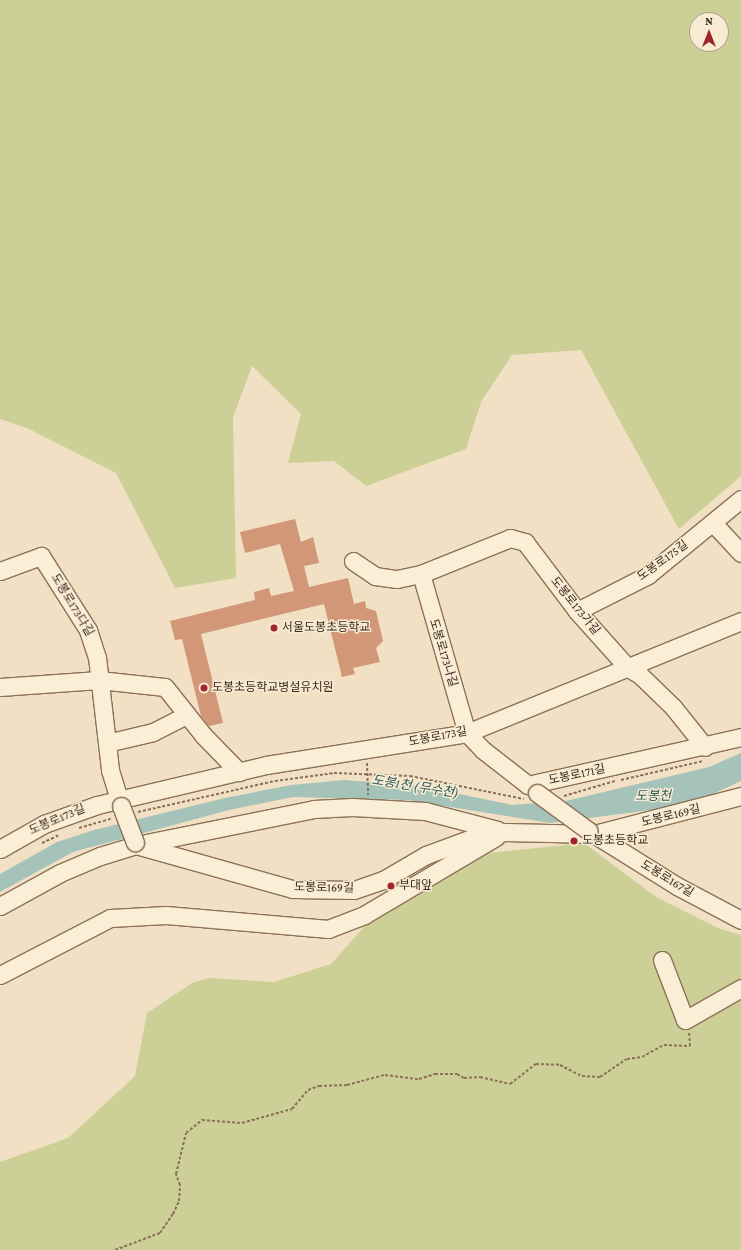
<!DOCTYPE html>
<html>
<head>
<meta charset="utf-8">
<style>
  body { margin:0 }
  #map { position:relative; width:741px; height:1250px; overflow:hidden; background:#f1e0c3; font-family:"Crimson Pro","Noto Sans KR",serif }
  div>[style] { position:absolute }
  .green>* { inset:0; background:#ccd096 }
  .water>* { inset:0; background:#a5c3b9 }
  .building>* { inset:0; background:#d19776 }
  .path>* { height:2px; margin-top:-1px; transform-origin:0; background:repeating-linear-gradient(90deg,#8c7158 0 3px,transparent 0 5px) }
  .roads { filter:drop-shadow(1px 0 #8c7158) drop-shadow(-1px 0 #8c7158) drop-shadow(0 1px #8c7158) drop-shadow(0 -1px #8c7158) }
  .minor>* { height:17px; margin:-8.5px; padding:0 8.5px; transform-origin:8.5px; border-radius:8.5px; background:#fbeed7 }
  .bridges { filter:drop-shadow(1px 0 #8c7158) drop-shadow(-1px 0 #8c7158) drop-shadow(0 1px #8c7158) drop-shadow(0 -1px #8c7158) }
  .minor-bridge>* { height:17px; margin:-8.5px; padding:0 8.5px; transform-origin:8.5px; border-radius:8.5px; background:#fbeed7 }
  .dots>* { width:11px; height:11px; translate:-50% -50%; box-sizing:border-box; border:2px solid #f8ebd3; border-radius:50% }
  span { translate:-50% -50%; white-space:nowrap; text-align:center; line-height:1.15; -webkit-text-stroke:3px #f8ebd3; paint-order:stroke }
  .street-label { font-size:12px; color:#3b2a1d }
  .poi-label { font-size:12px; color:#3b2a1d }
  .left { translate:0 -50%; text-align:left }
  .water-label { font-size:13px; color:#2c5c56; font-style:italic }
  .north { position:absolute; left:689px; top:12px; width:40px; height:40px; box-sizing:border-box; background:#f8ebd3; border:1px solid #ac9e8a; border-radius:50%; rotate:0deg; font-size:11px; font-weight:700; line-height:16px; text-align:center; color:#3b2a1d }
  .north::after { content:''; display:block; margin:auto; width:14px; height:18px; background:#9f242c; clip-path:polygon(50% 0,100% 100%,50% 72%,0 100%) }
</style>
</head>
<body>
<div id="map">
  <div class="green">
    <div style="clip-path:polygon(evenodd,0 0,741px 0,741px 476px,679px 529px,581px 350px,512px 355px,481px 402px,466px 449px,366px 486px,334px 461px,288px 463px,301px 414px,252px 366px,233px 417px,236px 578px,175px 588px,116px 473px,27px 428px,0 419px,0 0,697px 20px,721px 20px,721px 44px,697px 44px,697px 20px)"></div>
    <div style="clip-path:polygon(584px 843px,656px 897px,718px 928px,741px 935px,741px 1250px,0 1250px,0 1162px,68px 1138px,135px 1076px,147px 1013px,192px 983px,209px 978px,274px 982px,331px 964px,364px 927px,489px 853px)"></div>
  </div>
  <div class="water">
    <div style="clip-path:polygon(741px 753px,741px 781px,713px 794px,659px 809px,550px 823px,407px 800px,293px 797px,229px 810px,73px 852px,0 892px,0 874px,57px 842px,94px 830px,225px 798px,291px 785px,344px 780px,421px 786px,512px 805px,566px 801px,709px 767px)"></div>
  </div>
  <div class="building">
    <div style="clip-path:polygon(295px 519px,301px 542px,313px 537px,319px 563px,304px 566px,309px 587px,348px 578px,354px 604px,365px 601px,366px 608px,376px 611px,383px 641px,376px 648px,380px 662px,353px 668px,355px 674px,342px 677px,324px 604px,201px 634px,223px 723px,209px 726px,201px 716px,182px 639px,175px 640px,170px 621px,255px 600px,254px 592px,269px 588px,271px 596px,294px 591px,280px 544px,245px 553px,240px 532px)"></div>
  </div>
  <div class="path">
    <div style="left:367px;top:763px;width:32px;rotate:88deg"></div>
    <div style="left:621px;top:780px;width:84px;rotate:-13deg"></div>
    <div style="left:564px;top:796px;width:53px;rotate:-16.4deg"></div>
    <div style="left:138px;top:812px;width:140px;rotate:-12.8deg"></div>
    <div style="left:275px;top:781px;width:60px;rotate:-7.7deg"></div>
    <div style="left:334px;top:773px;width:76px;rotate:2.3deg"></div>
    <div style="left:410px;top:776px;width:116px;rotate:11.4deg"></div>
    <div style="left:79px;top:828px;width:33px;rotate:-16deg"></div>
    <div style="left:42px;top:843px;width:19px;rotate:-25deg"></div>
    <div style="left:115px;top:1250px;width:48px;rotate:-20.7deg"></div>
    <div style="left:160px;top:1233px;width:23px;rotate:-56deg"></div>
    <div style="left:173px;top:1214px;width:14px;rotate:-65deg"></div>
    <div style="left:179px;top:1201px;width:16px;rotate:-86deg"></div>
    <div style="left:180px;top:1185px;width:12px;rotate:-110deg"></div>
    <div style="left:176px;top:1174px;width:42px;rotate:-76.3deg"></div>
    <div style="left:186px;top:1133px;width:21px;rotate:-39deg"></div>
    <div style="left:202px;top:1120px;width:40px;rotate:4.3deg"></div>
    <div style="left:242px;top:1123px;width:52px;rotate:-15.6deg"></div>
    <div style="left:292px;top:1109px;width:25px;rotate:-50deg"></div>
    <div style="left:308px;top:1090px;width:12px;rotate:-20deg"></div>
    <div style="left:319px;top:1086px;width:28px;rotate:-2deg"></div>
    <div style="left:347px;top:1085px;width:39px;rotate:-15deg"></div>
    <div style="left:385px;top:1075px;width:34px;rotate:7deg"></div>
    <div style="left:419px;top:1079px;width:17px;rotate:-17deg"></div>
    <div style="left:435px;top:1074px;width:22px"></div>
    <div style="left:457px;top:1074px;width:8px;rotate:30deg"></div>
    <div style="left:464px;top:1078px;width:16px;rotate:-4deg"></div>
    <div style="left:480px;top:1077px;width:31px;rotate:13deg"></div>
    <div style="left:510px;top:1084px;width:33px;rotate:-38deg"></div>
    <div style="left:536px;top:1064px;width:24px;rotate:2deg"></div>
    <div style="left:560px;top:1065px;width:25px;rotate:27deg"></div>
    <div style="left:582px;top:1076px;width:18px;rotate:3deg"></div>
    <div style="left:600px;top:1077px;width:32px;rotate:-34deg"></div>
    <div style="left:627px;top:1059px;width:15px;rotate:-8deg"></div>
    <div style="left:642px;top:1057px;width:25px;rotate:-29deg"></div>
    <div style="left:664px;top:1045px;width:26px;rotate:2deg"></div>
    <div style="left:690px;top:1046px;width:13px;rotate:-94deg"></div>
  </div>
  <div class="roads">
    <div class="minor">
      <div style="left:713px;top:523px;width:41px;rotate:47deg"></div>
      <div style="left:353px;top:561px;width:27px;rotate:34deg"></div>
      <div style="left:375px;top:576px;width:22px;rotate:8deg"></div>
      <div style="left:397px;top:579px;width:25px;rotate:-12deg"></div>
      <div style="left:421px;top:574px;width:96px;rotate:-22deg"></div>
      <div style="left:510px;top:538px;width:16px;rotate:15deg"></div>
      <div style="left:525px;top:542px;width:86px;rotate:53deg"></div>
      <div style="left:577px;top:611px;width:76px;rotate:48.2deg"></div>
      <div style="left:628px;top:668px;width:14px;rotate:30deg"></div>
      <div style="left:640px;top:675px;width:46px;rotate:44.1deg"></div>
      <div style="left:673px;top:707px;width:51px;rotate:51.3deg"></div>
      <div style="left:0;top:571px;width:44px;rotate:-20.1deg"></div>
      <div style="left:41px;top:556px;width:88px;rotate:57.6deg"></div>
      <div style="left:88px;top:630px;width:28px;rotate:72deg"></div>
      <div style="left:97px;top:657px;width:114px;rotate:83.4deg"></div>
      <div style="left:110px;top:770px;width:38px;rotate:73deg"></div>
      <div style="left:421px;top:574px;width:166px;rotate:73.9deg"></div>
      <div style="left:467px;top:733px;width:23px;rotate:47deg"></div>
      <div style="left:483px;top:750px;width:57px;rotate:37.9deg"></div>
      <div style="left:528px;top:785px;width:218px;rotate:-12.7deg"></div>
      <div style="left:577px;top:611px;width:80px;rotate:-26.9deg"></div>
      <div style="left:648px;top:575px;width:120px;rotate:-39.3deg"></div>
      <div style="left:0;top:687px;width:99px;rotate:-4deg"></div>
      <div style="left:99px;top:680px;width:66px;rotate:6.1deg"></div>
      <div style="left:165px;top:687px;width:61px;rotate:51.6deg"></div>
      <div style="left:203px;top:735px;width:52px;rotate:45.8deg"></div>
      <div style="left:107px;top:743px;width:47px;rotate:-13.4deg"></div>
      <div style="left:153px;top:732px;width:38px;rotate:-27deg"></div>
      <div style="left:589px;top:831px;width:104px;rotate:32deg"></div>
      <div style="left:677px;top:886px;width:72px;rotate:28deg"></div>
      <div style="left:136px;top:845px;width:163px;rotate:15.7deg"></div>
      <div style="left:293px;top:889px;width:61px;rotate:0.9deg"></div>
      <div style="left:354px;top:890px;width:31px;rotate:-19deg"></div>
      <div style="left:383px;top:880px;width:50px;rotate:-30.2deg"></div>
      <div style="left:426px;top:855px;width:54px;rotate:-20.4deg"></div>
      <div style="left:477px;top:836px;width:28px;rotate:-8deg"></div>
      <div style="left:505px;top:832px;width:89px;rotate:1.3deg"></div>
      <div style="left:594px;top:834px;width:152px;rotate:-14.5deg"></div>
      <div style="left:0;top:849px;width:51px;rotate:-29.6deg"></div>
      <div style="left:44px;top:824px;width:56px;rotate:-19.7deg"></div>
      <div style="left:97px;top:805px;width:174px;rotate:-13.3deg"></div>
      <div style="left:266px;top:765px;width:204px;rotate:-9deg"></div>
      <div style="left:467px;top:733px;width:296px;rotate:-22.2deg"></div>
      <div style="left:0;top:906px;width:68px;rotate:-28.8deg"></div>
      <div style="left:60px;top:873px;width:43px;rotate:-23deg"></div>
      <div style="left:100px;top:856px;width:38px;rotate:-17deg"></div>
      <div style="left:136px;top:845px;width:182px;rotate:-11.4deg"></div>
      <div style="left:314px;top:809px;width:38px;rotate:-3deg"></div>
      <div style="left:352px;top:807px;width:73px;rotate:3.1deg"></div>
      <div style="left:425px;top:811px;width:75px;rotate:14.6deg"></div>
      <div style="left:662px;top:960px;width:64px;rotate:69deg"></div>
      <div style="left:685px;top:1020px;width:64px;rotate:-29.7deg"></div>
      <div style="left:0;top:975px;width:124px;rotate:-27.4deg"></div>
      <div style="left:110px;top:918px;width:56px;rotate:-3.1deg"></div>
      <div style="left:166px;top:915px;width:163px;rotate:4.9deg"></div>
      <div style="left:328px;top:929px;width:39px;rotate:-21deg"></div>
      <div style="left:364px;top:915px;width:153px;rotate:-30.6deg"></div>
    </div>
  </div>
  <div class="bridges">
    <div class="minor-bridge">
      <div style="left:537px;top:793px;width:64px;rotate:36.2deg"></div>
      <div style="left:121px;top:806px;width:39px;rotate:69deg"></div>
    </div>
  </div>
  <div class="dots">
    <div style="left:274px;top:628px;background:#9f242c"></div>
    <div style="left:204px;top:688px;background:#9f242c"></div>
    <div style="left:574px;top:841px;background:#9f242c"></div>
    <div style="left:391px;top:886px;background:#9f242c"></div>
  </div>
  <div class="street-label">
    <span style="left:663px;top:561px;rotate:-36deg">도봉로175길</span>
    <span style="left:72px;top:605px;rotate:59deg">도봉로173다길</span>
    <span style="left:575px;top:606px;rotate:51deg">도봉로173가길</span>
    <span style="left:443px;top:653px;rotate:73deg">도봉로173나길</span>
    <span style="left:438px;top:737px;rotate:-11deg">도봉로173길</span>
    <span style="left:577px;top:775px;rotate:-12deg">도봉로171길</span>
    <span style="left:671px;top:816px;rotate:-14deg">도봉로169길</span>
    <span style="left:57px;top:820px;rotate:-23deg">도봉로173길</span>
    <span style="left:667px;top:879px;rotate:31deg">도봉로167길</span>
    <span style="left:324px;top:888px;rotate:1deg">도봉로169길</span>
  </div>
  <div class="poi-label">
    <span class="left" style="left:282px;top:628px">서울도봉초등학교</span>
    <span class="left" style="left:212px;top:688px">도봉초등학교병설유치원</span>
    <span class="left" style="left:582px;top:841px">도봉초등학교</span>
    <span class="left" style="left:399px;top:886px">부대앞</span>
  </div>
  <div class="water-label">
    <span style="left:415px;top:787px;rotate:9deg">도봉1천 (무수천)</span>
    <span style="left:653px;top:796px">도봉천</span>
  </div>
  <div class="north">N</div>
</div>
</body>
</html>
